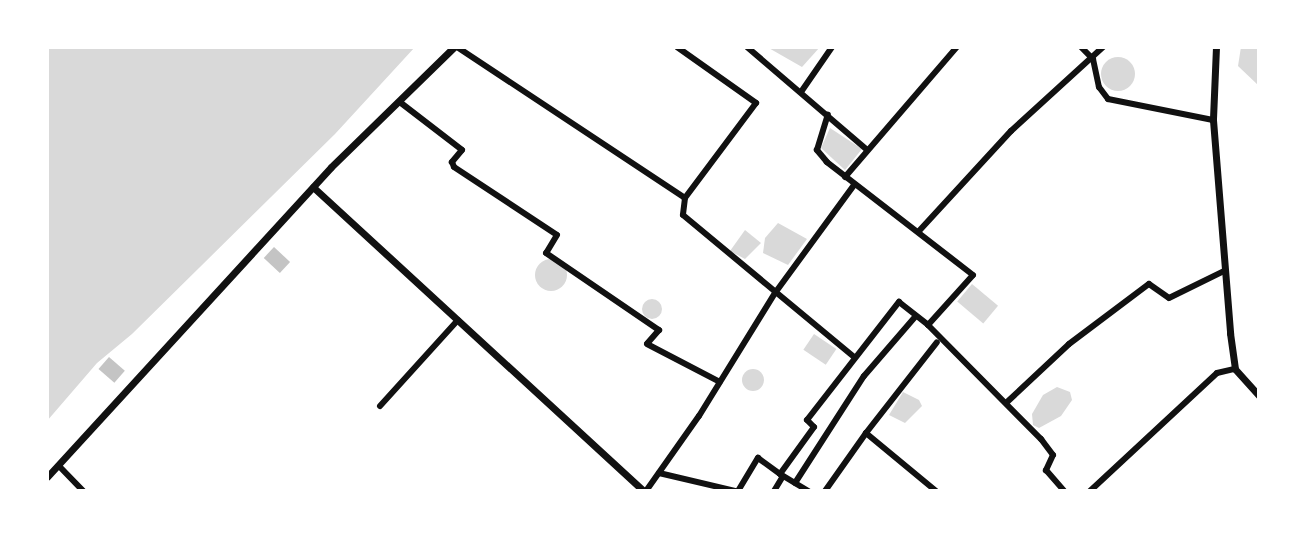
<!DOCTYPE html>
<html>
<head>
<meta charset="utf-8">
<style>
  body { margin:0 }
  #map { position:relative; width:1306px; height:538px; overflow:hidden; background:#fff; font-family:"Titillium Web",sans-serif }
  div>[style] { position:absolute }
  .water>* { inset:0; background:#d9d9d9; transform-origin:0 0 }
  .round { border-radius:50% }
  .building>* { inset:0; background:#c4c4c4; transform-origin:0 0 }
  .minor>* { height:6px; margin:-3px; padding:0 3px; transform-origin:3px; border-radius:3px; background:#111 }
  .tertiary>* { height:7px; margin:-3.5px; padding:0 3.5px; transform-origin:3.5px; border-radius:3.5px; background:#111 }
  span { translate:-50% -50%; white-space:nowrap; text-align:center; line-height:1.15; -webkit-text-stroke:7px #fff; paint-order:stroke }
  .frame { position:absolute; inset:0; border:49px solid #fff; pointer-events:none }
</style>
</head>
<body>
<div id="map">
  <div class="water">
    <div style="clip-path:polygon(47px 47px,415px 47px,335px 134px,132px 334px,97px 363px,47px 421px)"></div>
    <div style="clip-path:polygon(767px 47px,820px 47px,802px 67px)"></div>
    <div style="clip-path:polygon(1241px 47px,1259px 47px,1259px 86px,1238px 66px)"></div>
    <div class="round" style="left:1101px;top:57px;width:34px;height:34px"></div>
    <div style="clip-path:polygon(830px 128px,862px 149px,845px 170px,821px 148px)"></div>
    <div style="clip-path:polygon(778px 223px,807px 239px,788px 265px,763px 253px,765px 238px)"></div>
    <div style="clip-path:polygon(745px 230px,761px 243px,745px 259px,730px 251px)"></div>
    <div class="round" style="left:535px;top:259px;width:32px;height:32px"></div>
    <div style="left:972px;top:284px;width:34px;height:23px;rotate:40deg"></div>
    <div class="round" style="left:642px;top:299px;width:20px;height:20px"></div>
    <div style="left:814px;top:334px;width:27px;height:19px;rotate:34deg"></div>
    <div class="round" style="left:742px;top:369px;width:22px;height:22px"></div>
    <div style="clip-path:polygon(1057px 387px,1070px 392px,1072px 400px,1061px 416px,1039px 428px,1033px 425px,1032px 414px,1043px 395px)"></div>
    <div style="clip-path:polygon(903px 392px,919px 400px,922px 406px,905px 423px,889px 415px)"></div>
  </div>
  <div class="building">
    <div style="left:274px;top:247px;width:22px;height:15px;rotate:43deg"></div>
    <div style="left:109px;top:357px;width:21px;height:16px;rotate:41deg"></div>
  </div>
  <div class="minor">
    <div style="left:457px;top:47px;width:273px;rotate:33.5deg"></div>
    <div style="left:685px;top:198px;width:17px;rotate:97deg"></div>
    <div style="left:683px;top:215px;width:222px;rotate:39.7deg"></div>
    <div style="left:677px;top:47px;width:97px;rotate:35.3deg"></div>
    <div style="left:756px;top:103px;width:119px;rotate:126.8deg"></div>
    <div style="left:747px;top:47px;width:158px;rotate:40.6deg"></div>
    <div style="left:1081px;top:47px;width:17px;rotate:45deg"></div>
    <div style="left:1093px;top:59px;width:29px;rotate:78deg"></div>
    <div style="left:1099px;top:87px;width:15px;rotate:53deg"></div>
    <div style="left:1108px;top:99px;width:107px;rotate:11.3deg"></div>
    <div style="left:801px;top:92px;width:55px;rotate:-55.4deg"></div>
    <div style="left:401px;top:103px;width:77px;rotate:37.6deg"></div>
    <div style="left:462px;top:150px;width:16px;rotate:130deg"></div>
    <div style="left:452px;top:162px;width:5px;rotate:68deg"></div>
    <div style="left:454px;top:167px;width:123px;rotate:33.4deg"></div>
    <div style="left:557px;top:235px;width:21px;rotate:121deg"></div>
    <div style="left:546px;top:253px;width:137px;rotate:34.3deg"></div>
    <div style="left:659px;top:330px;width:18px;rotate:131deg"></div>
    <div style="left:647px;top:344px;width:82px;rotate:27.5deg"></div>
    <div style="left:845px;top:177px;width:172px;rotate:-49.3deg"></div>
    <div style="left:919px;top:231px;width:136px;rotate:-47.4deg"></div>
    <div style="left:1011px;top:131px;width:125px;rotate:-42.4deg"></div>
    <div style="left:928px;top:325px;width:161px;rotate:45.3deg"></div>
    <div style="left:1041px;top:439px;width:20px;rotate:53deg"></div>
    <div style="left:1053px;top:455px;width:17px;rotate:115deg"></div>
    <div style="left:1046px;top:470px;width:28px;rotate:49deg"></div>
    <div style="left:1006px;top:403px;width:86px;rotate:-43.1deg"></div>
    <div style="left:1069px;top:344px;width:100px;rotate:-36.9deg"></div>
    <div style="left:1149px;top:284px;width:24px;rotate:35deg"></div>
    <div style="left:1169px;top:298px;width:61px;rotate:-26.1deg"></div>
    <div style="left:380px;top:406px;width:116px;rotate:-47.8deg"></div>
    <div style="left:59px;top:466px;width:35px;rotate:46deg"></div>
    <div style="left:659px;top:473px;width:78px;rotate:13.3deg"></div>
    <div style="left:780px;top:474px;width:33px;rotate:31deg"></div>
    <div style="left:795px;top:483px;width:127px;rotate:-57.2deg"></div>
    <div style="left:864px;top:376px;width:78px;rotate:-49.2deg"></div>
    <div style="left:646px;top:491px;width:92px;rotate:-54.8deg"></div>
    <div style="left:699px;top:416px;width:145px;rotate:-58.3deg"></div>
    <div style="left:775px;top:293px;width:134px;rotate:-53.8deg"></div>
    <div style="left:738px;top:491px;width:39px;rotate:-59deg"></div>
    <div style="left:758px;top:458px;width:27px;rotate:36deg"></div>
    <div style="left:780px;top:474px;width:58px;rotate:-54.1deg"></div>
    <div style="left:814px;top:427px;width:10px;rotate:-135deg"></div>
    <div style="left:807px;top:420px;width:150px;rotate:-52.1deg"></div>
    <div style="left:899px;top:302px;width:37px;rotate:38deg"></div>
    <div style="left:928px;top:325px;width:67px;rotate:-48deg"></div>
    <div style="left:973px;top:275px;width:185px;rotate:-142.3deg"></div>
    <div style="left:827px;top:162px;width:16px;rotate:-130deg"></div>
    <div style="left:817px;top:150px;width:37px;rotate:-73deg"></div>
    <div style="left:774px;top:491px;width:17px;rotate:-59deg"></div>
    <div style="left:825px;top:491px;width:71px;rotate:-54.7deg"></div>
    <div style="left:936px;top:491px;width:91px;rotate:-140.4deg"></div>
    <div style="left:866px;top:433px;width:115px;rotate:-52deg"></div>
    <div style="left:1090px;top:491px;width:173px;rotate:-42.9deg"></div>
    <div style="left:1217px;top:373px;width:18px;rotate:-13deg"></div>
  </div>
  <div class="tertiary">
    <div style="left:1216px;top:47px;width:73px;rotate:92.4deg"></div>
    <div style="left:1213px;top:120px;width:214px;rotate:85.4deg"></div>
    <div style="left:1230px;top:333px;width:36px;rotate:82deg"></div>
    <div style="left:1235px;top:369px;width:36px;rotate:48deg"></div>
    <div style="left:313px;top:187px;width:449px;rotate:42.6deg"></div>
    <div style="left:47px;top:477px;width:420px;rotate:-47.5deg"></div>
    <div style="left:331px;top:167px;width:172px;rotate:-44.3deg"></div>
  </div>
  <div class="frame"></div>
</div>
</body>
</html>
